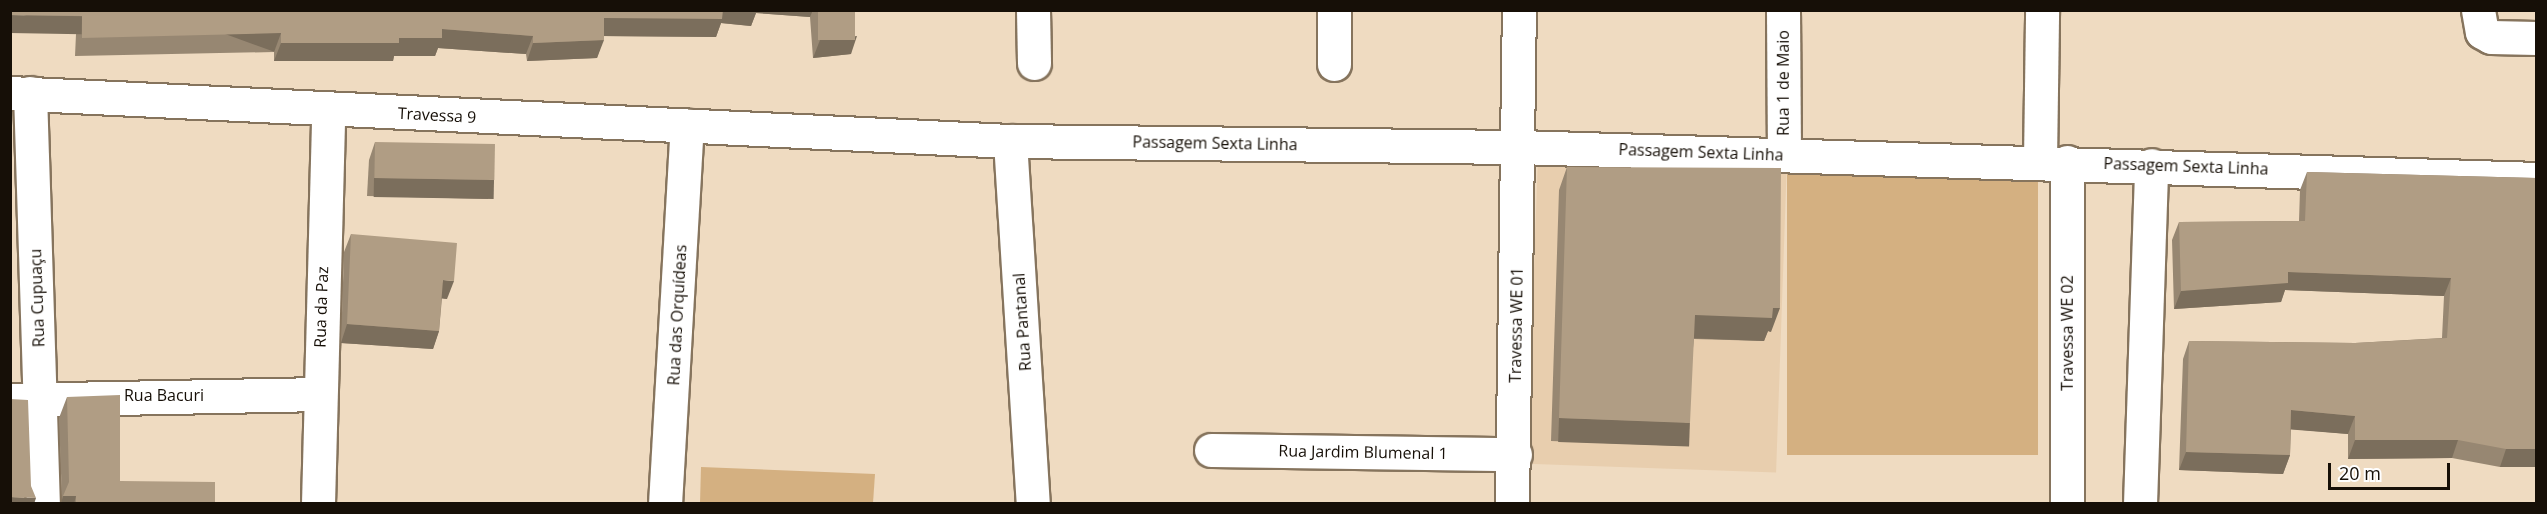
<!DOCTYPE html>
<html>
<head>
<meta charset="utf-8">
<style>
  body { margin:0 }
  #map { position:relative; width:2547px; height:514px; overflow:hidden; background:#efdbc1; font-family:"Open Sans",sans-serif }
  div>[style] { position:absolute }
  .built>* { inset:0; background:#e8ceae; transform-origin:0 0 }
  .green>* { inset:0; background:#d4b081; transform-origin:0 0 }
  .roads { filter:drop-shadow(2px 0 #86745d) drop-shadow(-2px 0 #86745d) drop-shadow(0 2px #86745d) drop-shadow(0 -2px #86745d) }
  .minor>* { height:33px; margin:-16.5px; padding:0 16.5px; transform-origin:16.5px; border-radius:16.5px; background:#fff }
  .wall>* { inset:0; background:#978772 }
  .shaded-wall>* { inset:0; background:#7b6e5c; transform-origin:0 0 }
  .building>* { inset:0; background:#b09d84; transform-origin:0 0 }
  span { translate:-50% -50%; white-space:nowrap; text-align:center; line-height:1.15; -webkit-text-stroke:4.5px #fff; paint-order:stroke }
  .street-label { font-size:16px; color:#160f07 }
  .frame { position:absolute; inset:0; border:12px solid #160f07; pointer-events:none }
  .scale { position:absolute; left:2328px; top:463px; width:122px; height:27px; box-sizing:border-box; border:3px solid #160f07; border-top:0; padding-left:8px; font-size:18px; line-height:21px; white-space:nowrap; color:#160f07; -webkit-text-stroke:4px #fff; paint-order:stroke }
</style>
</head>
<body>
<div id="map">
  <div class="built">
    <div style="left:1538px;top:155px;width:249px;height:309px;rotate:2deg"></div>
  </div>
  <div class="green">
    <div style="left:2038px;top:163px;width:292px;height:251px;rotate:90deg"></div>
    <div style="clip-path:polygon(701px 467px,875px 474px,873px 503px,700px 503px)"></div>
  </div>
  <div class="roads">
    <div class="minor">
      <div style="left:1033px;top:10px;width:53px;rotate:88.9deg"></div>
      <div style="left:1334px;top:10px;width:54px;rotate:90deg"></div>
      <div style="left:1783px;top:10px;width:145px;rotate:89.6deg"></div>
      <div style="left:2478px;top:10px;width:22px;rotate:80deg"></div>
      <div style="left:2482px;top:32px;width:10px;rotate:29deg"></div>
      <div style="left:2491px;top:37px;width:45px;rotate:1.3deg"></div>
      <div style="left:10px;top:93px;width:1001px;rotate:2.75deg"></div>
      <div style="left:1010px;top:141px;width:509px;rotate:0.68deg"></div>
      <div style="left:1519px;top:147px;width:1018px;rotate:1.8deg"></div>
      <div style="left:30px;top:93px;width:411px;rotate:88.2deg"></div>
      <div style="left:1010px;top:141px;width:364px;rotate:86.4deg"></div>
      <div style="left:2040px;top:161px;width:151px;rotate:-89.2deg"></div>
      <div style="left:10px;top:400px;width:307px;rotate:-1.1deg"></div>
      <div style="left:1211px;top:450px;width:304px;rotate:0.8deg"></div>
      <div style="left:318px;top:504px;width:394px;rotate:-88.5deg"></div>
      <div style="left:665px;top:504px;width:379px;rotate:-86.7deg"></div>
      <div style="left:1512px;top:504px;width:494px;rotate:-89.2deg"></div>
      <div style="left:2067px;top:504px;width:342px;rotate:-90deg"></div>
      <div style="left:2140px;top:504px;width:339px;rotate:-88.1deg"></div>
    </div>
  </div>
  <div class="wall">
    <div style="clip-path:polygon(10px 10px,855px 10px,851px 54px,813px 58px,810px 17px,756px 13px,751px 26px,721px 23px,716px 37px,604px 36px,597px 58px,527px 61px,526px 54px,438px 48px,435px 56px,394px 56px,393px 61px,274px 61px,274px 52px,75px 56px,76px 34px)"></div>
    <div style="clip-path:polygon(375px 142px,494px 181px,488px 199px,367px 196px,369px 160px)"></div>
    <div style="clip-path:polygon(1567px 167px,1771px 332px,1768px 331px,1764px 341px,1694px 339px,1682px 446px,1551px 441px,1559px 190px)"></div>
    <div style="clip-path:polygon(2307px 172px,2536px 178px,2536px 467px,2500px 467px,2452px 458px,2348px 459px,2348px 434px,2291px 429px,2290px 455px,2283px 474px,2179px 470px,2183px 359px,2189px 341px,2355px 343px,2442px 338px,2444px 296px,2285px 290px,2281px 302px,2174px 309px,2172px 240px,2179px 222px,2299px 221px,2300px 190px)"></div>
    <div style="clip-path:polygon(351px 234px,447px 299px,442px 298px,439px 331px,433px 349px,341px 343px,344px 252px)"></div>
    <div style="clip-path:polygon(67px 397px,120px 481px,215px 504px,61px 504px,62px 501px,59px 418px)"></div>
  </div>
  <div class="shaded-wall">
    <div style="clip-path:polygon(721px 10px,813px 10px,810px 17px,756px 13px,751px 26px,721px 23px,716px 37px,598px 36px,604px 18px)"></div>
    <div style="left:10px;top:15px;width:72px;height:18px;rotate:1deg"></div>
    <div style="clip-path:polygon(442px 29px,533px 36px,526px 54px,438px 48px,435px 56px,394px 56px,393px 61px,274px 61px,281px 43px,399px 38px)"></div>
    <div style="left:281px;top:33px;width:20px;height:199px;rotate:110deg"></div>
    <div style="clip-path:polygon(857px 36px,851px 54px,813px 58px,820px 40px)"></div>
    <div style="clip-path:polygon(604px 40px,597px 58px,527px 61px,533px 43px)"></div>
    <div style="left:374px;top:178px;width:120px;height:19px;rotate:1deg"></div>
    <div style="clip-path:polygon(2288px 272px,2451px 278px,2444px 296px,2285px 290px,2281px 302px,2174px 309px,2181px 291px)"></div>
    <div style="clip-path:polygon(443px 280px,454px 281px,447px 299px,437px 298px)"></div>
    <div style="clip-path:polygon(1773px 308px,1780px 308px,1771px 332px,1768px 331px,1764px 341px,1686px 338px,1695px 315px)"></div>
    <div style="clip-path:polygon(347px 324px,439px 331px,433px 349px,341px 343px)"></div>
    <div style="clip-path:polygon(2291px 410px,2355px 416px,2348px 434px,2285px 429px)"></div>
    <div style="left:1559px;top:418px;width:131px;height:24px;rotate:2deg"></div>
    <div style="clip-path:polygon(2355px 440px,2458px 440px,2452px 458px,2348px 459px)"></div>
    <div style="clip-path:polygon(2506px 449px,2536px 449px,2536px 467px,2500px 467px)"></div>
    <div style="clip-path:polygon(2186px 452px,2290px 455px,2283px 474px,2179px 470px)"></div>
    <div style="clip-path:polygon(63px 496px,76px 496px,74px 504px,61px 504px)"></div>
    <div style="clip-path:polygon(10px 497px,36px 498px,34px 504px,10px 504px)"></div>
  </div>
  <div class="building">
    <div style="clip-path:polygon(10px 10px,723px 10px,722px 19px,604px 18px,604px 40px,533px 43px,533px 36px,442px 29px,442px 38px,399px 38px,399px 43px,281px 43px,281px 33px,82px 38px,82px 16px,10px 15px)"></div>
    <div style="left:818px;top:10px;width:37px;height:30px"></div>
    <div style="left:375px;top:142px;width:120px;height:36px;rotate:1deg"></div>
    <div style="clip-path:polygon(1567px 167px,1781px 168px,1780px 308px,1773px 308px,1772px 318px,1695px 315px,1690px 423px,1559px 418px)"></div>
    <div style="clip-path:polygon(2307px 172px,2536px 178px,2536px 449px,2506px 449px,2458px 440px,2355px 440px,2355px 416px,2291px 410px,2290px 455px,2186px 452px,2189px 341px,2355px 343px,2447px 338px,2451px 278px,2288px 272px,2288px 283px,2181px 291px,2179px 222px,2305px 221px)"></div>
    <div style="clip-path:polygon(351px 234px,457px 243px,454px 281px,443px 280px,439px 331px,347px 324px)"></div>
    <div style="clip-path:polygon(120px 395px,120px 481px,215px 482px,215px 504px,76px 504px,76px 496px,63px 496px,69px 482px,67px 397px)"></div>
    <div style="clip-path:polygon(10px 399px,28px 400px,31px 486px,36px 498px,10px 497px)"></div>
  </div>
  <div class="street-label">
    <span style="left:1783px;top:83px;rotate:-90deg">Rua 1 de Maio</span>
    <span style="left:437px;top:115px;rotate:3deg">Travessa 9</span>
    <span style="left:1215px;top:143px;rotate:1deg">Passagem Sexta Linha</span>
    <span style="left:1701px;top:152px;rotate:2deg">Passagem Sexta Linha</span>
    <span style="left:2186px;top:166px;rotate:2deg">Passagem Sexta Linha</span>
    <span style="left:37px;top:298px;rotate:-92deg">Rua Cupuaçu</span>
    <span style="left:321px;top:307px;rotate:-88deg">Rua da Paz</span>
    <span style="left:677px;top:315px;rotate:-87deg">Rua das Orquídeas</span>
    <span style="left:1022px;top:322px;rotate:-94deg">Rua Pantanal</span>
    <span style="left:1516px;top:325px;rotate:-89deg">Travessa WE 01</span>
    <span style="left:2067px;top:333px;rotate:-90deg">Travessa WE 02</span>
    <span style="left:164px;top:395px">Rua Bacuri</span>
    <span style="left:1363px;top:452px;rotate:1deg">Rua Jardim Blumenal 1</span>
  </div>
  <div class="frame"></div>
  <div class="scale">20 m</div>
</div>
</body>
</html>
